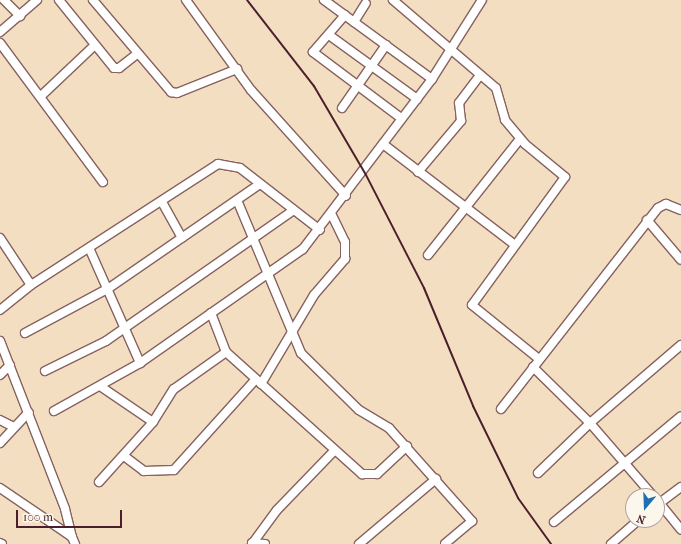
<!DOCTYPE html>
<html>
<head>
<meta charset="utf-8">
<style>
  body { margin:0 }
  #map { position:relative; width:681px; height:544px; overflow:hidden; background:#f4dec2; font-family:"IM FELL French Canon",serif }
  div>[style] { position:absolute }
  .roads { filter:drop-shadow(1px 0 #866260) drop-shadow(-1px 0 #866260) drop-shadow(0 1px #866260) drop-shadow(0 -1px #866260) }
  .minor>* { height:8px; margin:-4px; padding:0 4px; transform-origin:4px; border-radius:4px; background:#fff }
  .rail>* { height:2px; margin:-1px; padding:0 1px; transform-origin:1px; border-radius:1px; background:#4a1f2b }
  span { translate:-50% -50%; white-space:nowrap; text-align:center; line-height:1.15; -webkit-text-stroke:4px #fbf7ec; paint-order:stroke }
  .north { position:absolute; left:625px; top:488px; width:40px; height:40px; box-sizing:border-box; background:#fbf7ec; border:1px solid #b4a19f; border-radius:50%; rotate:199deg; font-size:11px; font-weight:700; line-height:16px; text-align:center; color:#4a1f2b }
  .north::after { content:''; display:block; margin:auto; width:14px; height:18px; background:#1f6fb2; clip-path:polygon(50% 0,100% 100%,50% 72%,0 100%) }
  .scale { position:absolute; left:16px; top:510px; width:106px; height:18px; box-sizing:border-box; border:2px solid #4a1f2b; border-top:0; padding-left:5px; font-size:12px; line-height:14px; white-space:nowrap; color:#4a1f2b; -webkit-text-stroke:3px #fbf7ec; paint-order:stroke }
</style>
</head>
<body>
<div id="map">
  <div class="roads">
    <div class="minor">
      <div style="left:4px;top:0;width:23px;rotate:45deg"></div>
      <div style="left:59px;top:0;width:87px;rotate:51deg"></div>
      <div style="left:114px;top:68px;width:5px"></div>
      <div style="left:119px;top:68px;width:23px;rotate:-38deg"></div>
      <div style="left:93px;top:0;width:121px;rotate:49.7deg"></div>
      <div style="left:171px;top:92px;width:6px;rotate:9deg"></div>
      <div style="left:177px;top:93px;width:65px;rotate:-21.8deg"></div>
      <div style="left:186px;top:0;width:111px;rotate:54.2deg"></div>
      <div style="left:251px;top:90px;width:142px;rotate:48.1deg"></div>
      <div style="left:324px;top:0;width:134px;rotate:36.2deg"></div>
      <div style="left:393px;top:0;width:135px;rotate:40.5deg"></div>
      <div style="left:496px;top:88px;width:33px;rotate:74deg"></div>
      <div style="left:505px;top:120px;width:31px;rotate:50deg"></div>
      <div style="left:525px;top:144px;width:52px;rotate:39.5deg"></div>
      <div style="left:565px;top:177px;width:158px;rotate:126deg"></div>
      <div style="left:472px;top:305px;width:86px;rotate:38.9deg"></div>
      <div style="left:345px;top:15px;width:49px;rotate:130.9deg"></div>
      <div style="left:313px;top:52px;width:110px;rotate:36.9deg"></div>
      <div style="left:354px;top:22px;width:22px;rotate:-58deg"></div>
      <div style="left:0;top:32px;width:49px;rotate:-40.9deg"></div>
      <div style="left:329px;top:35px;width:109px;rotate:36deg"></div>
      <div style="left:0;top:43px;width:173px;rotate:53.5deg"></div>
      <div style="left:41px;top:96px;width:74px;rotate:-43.4deg"></div>
      <div style="left:342px;top:108px;width:77px;rotate:-55.1deg"></div>
      <div style="left:383px;top:144px;width:166px;rotate:37.4deg"></div>
      <div style="left:418px;top:172px;width:67px;rotate:-49.9deg"></div>
      <div style="left:461px;top:121px;width:18px;rotate:-96deg"></div>
      <div style="left:459px;top:103px;width:35px;rotate:-53deg"></div>
      <div style="left:237px;top:200px;width:166px;rotate:67.3deg"></div>
      <div style="left:301px;top:353px;width:81px;rotate:44.5deg"></div>
      <div style="left:359px;top:410px;width:35px;rotate:31deg"></div>
      <div style="left:389px;top:428px;width:125px;rotate:48.3deg"></div>
      <div style="left:472px;top:521px;width:35px;rotate:140deg"></div>
      <div style="left:162px;top:202px;width:41px;rotate:60.9deg"></div>
      <div style="left:647px;top:220px;width:52px;rotate:49.6deg"></div>
      <div style="left:0;top:238px;width:56px;rotate:56.6deg"></div>
      <div style="left:90px;top:250px;width:124px;rotate:66.1deg"></div>
      <div style="left:428px;top:255px;width:148px;rotate:-51.6deg"></div>
      <div style="left:0;top:310px;width:40px;rotate:-39deg"></div>
      <div style="left:31px;top:285px;width:223px;rotate:-32.9deg"></div>
      <div style="left:218px;top:164px;width:22px;rotate:10deg"></div>
      <div style="left:240px;top:168px;width:101px;rotate:37.8deg"></div>
      <div style="left:211px;top:313px;width:42px;rotate:69deg"></div>
      <div style="left:226px;top:352px;width:183px;rotate:41.9deg"></div>
      <div style="left:362px;top:474px;width:15px"></div>
      <div style="left:377px;top:474px;width:41px;rotate:-43deg"></div>
      <div style="left:25px;top:333px;width:95px;rotate:-28.2deg"></div>
      <div style="left:109px;top:288px;width:183px;rotate:-34.6deg"></div>
      <div style="left:0;top:341px;width:180px;rotate:68.8deg"></div>
      <div style="left:65px;top:509px;width:29px;rotate:76deg"></div>
      <div style="left:533px;top:367px;width:80px;rotate:44.5deg"></div>
      <div style="left:590px;top:423px;width:96px;rotate:49.2deg"></div>
      <div style="left:45px;top:371px;width:68px;rotate:-26.2deg"></div>
      <div style="left:106px;top:341px;width:229px;rotate:-34.9deg"></div>
      <div style="left:0;top:375px;width:14px;rotate:-45deg"></div>
      <div style="left:261px;top:384px;width:104px;rotate:-59.2deg"></div>
      <div style="left:314px;top:295px;width:48px;rotate:-49.3deg"></div>
      <div style="left:345px;top:259px;width:17px;rotate:-90deg"></div>
      <div style="left:345px;top:242px;width:30px;rotate:-116deg"></div>
      <div style="left:100px;top:386px;width:64px;rotate:34.2deg"></div>
      <div style="left:501px;top:409px;width:255px;rotate:-52deg"></div>
      <div style="left:658px;top:208px;width:9px;rotate:-27deg"></div>
      <div style="left:666px;top:204px;width:16px;rotate:22deg"></div>
      <div style="left:54px;top:411px;width:98px;rotate:-29.2deg"></div>
      <div style="left:140px;top:363px;width:199px;rotate:-35deg"></div>
      <div style="left:303px;top:249px;width:213px;rotate:-52.8deg"></div>
      <div style="left:432px;top:79px;width:93px;rotate:-57.7deg"></div>
      <div style="left:0;top:420px;width:13px;rotate:27deg"></div>
      <div style="left:0;top:443px;width:42px;rotate:-46.9deg"></div>
      <div style="left:124px;top:456px;width:25px;rotate:37deg"></div>
      <div style="left:144px;top:471px;width:30px;rotate:-2deg"></div>
      <div style="left:174px;top:470px;width:122px;rotate:-48deg"></div>
      <div style="left:538px;top:473px;width:72px;rotate:-43.9deg"></div>
      <div style="left:590px;top:423px;width:120px;rotate:-40.6deg"></div>
      <div style="left:99px;top:482px;width:81px;rotate:-48deg"></div>
      <div style="left:153px;top:422px;width:39px;rotate:-58deg"></div>
      <div style="left:174px;top:389px;width:64px;rotate:-35.4deg"></div>
      <div style="left:0;top:488px;width:87px;rotate:34.2deg"></div>
      <div style="left:72px;top:537px;width:8px;rotate:67deg"></div>
      <div style="left:657px;top:500px;width:38px;rotate:51deg"></div>
      <div style="left:657px;top:505px;width:30px;rotate:-37deg"></div>
      <div style="left:554px;top:522px;width:165px;rotate:-39.8deg"></div>
      <div style="left:0;top:543px;width:2px;rotate:27deg"></div>
      <div style="left:252px;top:543px;width:13px;rotate:4deg"></div>
      <div style="left:252px;top:544px;width:42px;rotate:-53.7deg"></div>
      <div style="left:277px;top:510px;width:82px;rotate:-46deg"></div>
      <div style="left:359px;top:544px;width:101px;rotate:-40.2deg"></div>
      <div style="left:611px;top:544px;width:37px;rotate:-41deg"></div>
    </div>
  </div>
  <div class="rail">
    <div style="left:247px;top:0;width:109px;rotate:52.1deg"></div>
    <div style="left:314px;top:86px;width:103px;rotate:59.7deg"></div>
    <div style="left:366px;top:175px;width:127px;rotate:62.8deg"></div>
    <div style="left:424px;top:288px;width:128px;rotate:67.4deg"></div>
    <div style="left:473px;top:406px;width:102px;rotate:63.9deg"></div>
    <div style="left:518px;top:498px;width:57px;rotate:54.3deg"></div>
  </div>
  <div class="north">N</div>
  <div class="scale">100 m</div>
</div>
</body>
</html>
